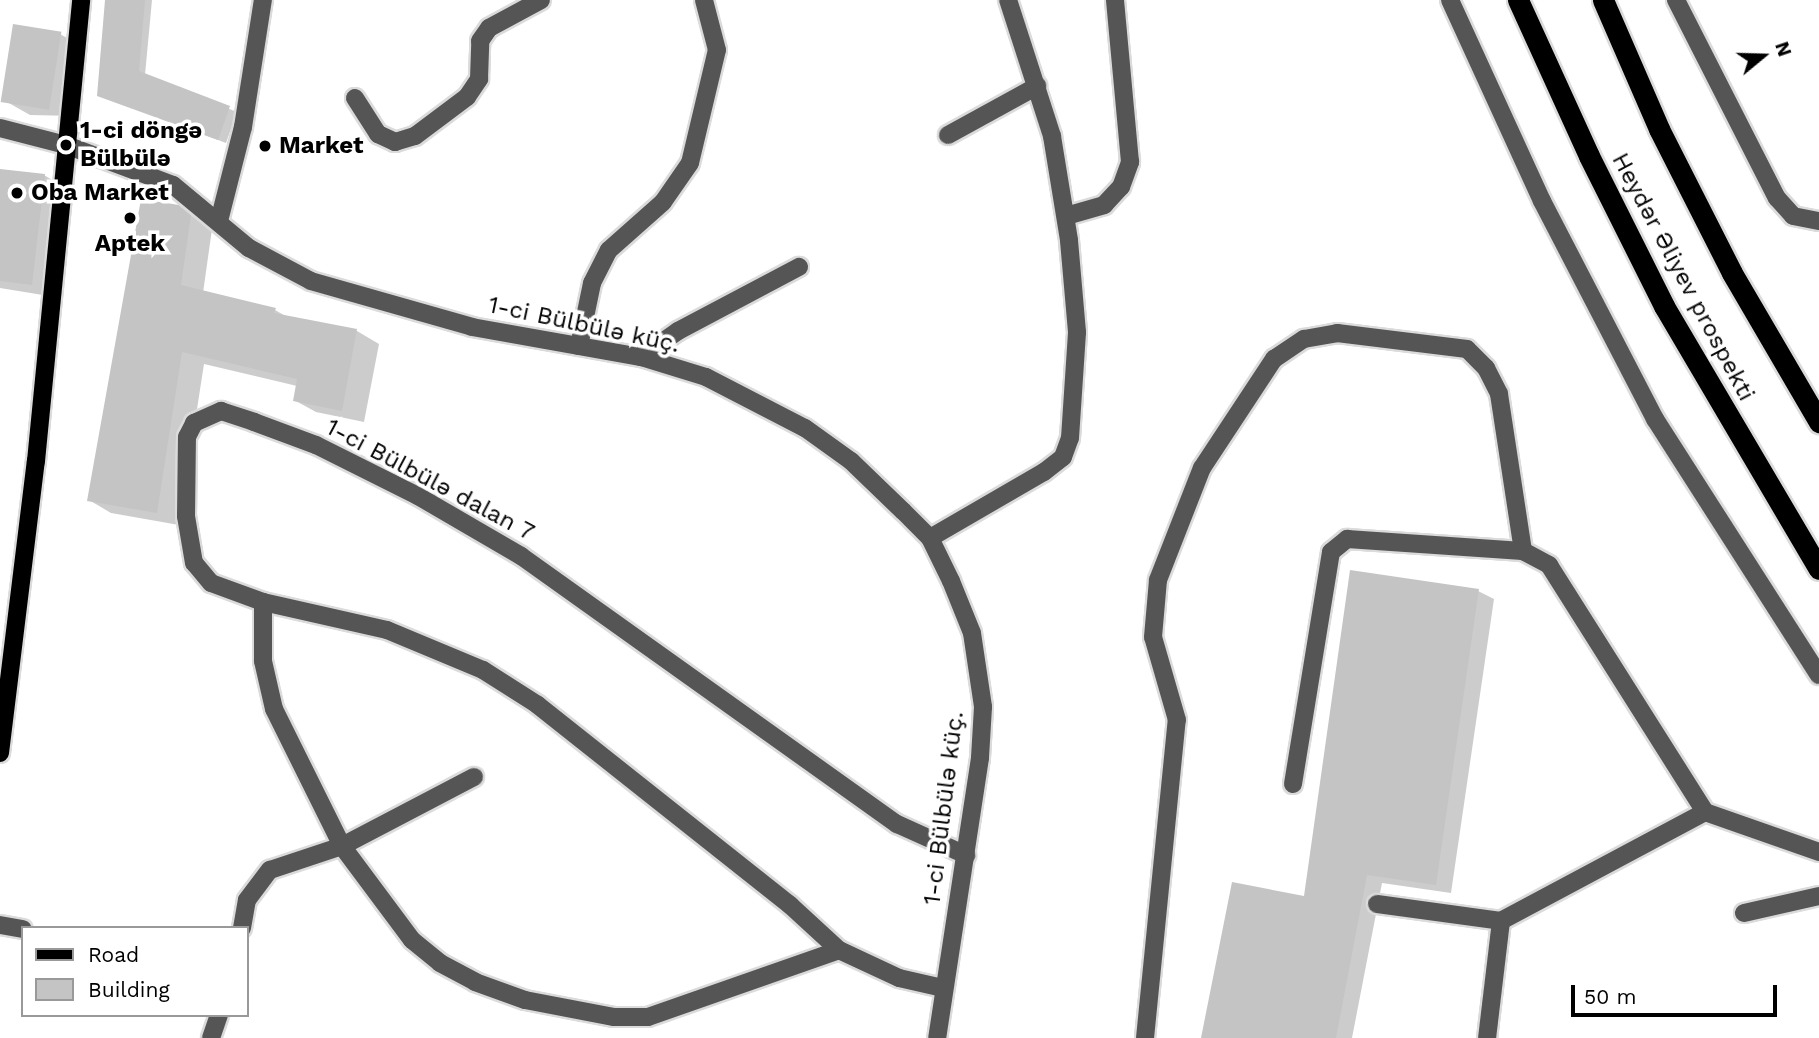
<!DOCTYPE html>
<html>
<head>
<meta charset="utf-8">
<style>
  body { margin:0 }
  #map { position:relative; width:1819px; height:1038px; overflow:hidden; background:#fff; font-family:"Work Sans",sans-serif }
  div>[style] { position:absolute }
  .shadow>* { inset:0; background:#0003 }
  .building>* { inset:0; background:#c4c4c4; transform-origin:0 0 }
  .roads { filter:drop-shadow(2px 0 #dbdbdb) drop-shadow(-2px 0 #dbdbdb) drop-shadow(0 2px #dbdbdb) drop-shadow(0 -2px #dbdbdb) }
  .minor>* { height:18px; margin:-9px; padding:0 9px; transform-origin:9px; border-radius:9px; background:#555 }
  .major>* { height:18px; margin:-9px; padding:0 9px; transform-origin:9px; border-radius:9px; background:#000 }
  .highway>* { height:21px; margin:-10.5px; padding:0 10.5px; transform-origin:10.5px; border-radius:10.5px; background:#000 }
  .dots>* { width:19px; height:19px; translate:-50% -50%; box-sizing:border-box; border:4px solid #fff; border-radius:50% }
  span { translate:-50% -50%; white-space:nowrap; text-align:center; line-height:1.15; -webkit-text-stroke:7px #fff; paint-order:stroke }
  .poi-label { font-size:24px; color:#000; font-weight:700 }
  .left { translate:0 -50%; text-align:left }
  .street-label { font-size:24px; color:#000 }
  .legend { position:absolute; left:21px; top:926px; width:228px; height:91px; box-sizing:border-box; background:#fff; border:2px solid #999; margin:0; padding:9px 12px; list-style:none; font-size:21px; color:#000 }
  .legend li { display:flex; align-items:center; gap:14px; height:35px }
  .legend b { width:35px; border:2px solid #999 }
  .north { position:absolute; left:1728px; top:21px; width:70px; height:70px; -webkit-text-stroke:5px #fff; paint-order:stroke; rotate:71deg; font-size:19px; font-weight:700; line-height:28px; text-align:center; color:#000 }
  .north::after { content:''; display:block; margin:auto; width:24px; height:32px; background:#000; clip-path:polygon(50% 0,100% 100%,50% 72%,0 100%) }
  .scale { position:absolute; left:1571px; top:985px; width:206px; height:32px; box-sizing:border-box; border:4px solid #000; border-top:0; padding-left:9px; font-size:21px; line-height:24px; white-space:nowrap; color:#000; -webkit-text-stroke:5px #fff; paint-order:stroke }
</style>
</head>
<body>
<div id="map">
  <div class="shadow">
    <div style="clip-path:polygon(107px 0,152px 0,145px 75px,237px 112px,226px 143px,98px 95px)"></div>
    <div style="clip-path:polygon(60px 34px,83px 47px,75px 116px,30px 115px,7px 102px)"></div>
    <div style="clip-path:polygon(0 170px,44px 175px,67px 189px,55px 297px,0 288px)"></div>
    <div style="clip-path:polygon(179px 207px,212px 229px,203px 293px,275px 310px,289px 318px,357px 331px,379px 344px,364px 422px,316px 412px,294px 400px,297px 386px,204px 364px,179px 525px,111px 513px,89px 500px)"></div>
    <div style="clip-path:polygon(1478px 591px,1494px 599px,1451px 893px,1382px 883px,1352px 1038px,1203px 1038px,1305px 898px)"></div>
  </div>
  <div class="building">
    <div style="clip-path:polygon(105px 0,145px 0,139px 71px,230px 106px,218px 140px,97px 96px)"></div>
    <div style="left:13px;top:24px;width:49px;height:79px;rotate:9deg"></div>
    <div style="clip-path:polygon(0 169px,45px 174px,32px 285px,0 281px)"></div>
    <div style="clip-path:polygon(141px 199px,179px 205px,191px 215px,181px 285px,276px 308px,274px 313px,357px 329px,342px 411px,293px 401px,297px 379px,182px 352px,157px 513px,87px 501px)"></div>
    <div style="clip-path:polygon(1350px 570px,1479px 589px,1436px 885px,1367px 875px,1336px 1038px,1201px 1038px,1232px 882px,1304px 896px)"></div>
  </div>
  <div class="roads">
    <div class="minor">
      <div style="left:1450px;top:0;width:221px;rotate:65.4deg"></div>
      <div style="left:1542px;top:201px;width:246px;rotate:62.6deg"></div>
      <div style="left:1655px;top:419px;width:304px;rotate:57.4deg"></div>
      <div style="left:1676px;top:0;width:222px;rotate:63deg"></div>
      <div style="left:1777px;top:198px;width:24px;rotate:48deg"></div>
      <div style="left:1793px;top:216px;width:26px;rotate:11deg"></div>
      <div style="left:355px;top:98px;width:43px;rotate:57.4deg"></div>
      <div style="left:378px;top:134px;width:19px;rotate:25deg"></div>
      <div style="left:395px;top:142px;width:21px;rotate:-17deg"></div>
      <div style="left:415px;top:136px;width:65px;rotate:-36.9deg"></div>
      <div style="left:467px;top:97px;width:22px;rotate:-56deg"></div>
      <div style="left:479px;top:79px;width:38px;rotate:-88deg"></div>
      <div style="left:480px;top:41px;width:16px;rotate:-55deg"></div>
      <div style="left:489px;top:28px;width:59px;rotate:-28.3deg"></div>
      <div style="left:0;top:128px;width:68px;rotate:14.4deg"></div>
      <div style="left:66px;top:145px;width:114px;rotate:20.5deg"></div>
      <div style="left:173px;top:185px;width:99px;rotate:39.7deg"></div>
      <div style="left:249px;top:248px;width:70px;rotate:28deg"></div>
      <div style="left:311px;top:281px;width:167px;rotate:15.9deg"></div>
      <div style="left:472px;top:327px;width:172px;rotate:10.1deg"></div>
      <div style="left:641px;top:357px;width:68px;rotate:17.1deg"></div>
      <div style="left:706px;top:377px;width:111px;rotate:27.3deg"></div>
      <div style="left:805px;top:428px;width:57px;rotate:35.7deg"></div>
      <div style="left:851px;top:461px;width:72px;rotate:43.9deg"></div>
      <div style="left:903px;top:511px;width:38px;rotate:45deg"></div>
      <div style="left:930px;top:538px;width:48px;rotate:64deg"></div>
      <div style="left:951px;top:581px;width:56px;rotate:68deg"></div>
      <div style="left:972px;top:633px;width:75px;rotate:81.5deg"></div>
      <div style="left:983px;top:707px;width:51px;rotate:93.4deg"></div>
      <div style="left:980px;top:758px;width:283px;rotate:98.7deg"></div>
      <div style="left:948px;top:135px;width:102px;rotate:-28.8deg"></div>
      <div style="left:1066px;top:216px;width:40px;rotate:-16deg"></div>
      <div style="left:1104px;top:205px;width:25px;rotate:-47deg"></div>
      <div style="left:1121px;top:187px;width:27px;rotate:-70deg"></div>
      <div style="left:1130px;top:162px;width:163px;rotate:-95.3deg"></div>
      <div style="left:219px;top:221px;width:97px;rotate:-75.7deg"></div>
      <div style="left:243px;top:127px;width:129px;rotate:-81.1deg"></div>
      <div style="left:579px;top:346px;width:64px;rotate:-78.3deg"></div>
      <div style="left:592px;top:283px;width:37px;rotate:-63deg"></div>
      <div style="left:609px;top:250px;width:72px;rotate:-41.6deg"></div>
      <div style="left:663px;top:202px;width:47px;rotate:-55.3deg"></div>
      <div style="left:690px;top:163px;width:116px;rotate:-76.6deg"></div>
      <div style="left:717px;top:50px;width:52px;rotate:-104.6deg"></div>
      <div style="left:641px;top:357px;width:45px;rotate:-35.1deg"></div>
      <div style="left:678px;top:331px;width:137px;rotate:-27.9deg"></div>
      <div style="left:930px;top:538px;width:132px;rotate:-30.1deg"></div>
      <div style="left:1044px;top:472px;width:24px;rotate:-38deg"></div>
      <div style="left:1063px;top:457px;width:20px;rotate:-70deg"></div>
      <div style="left:1070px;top:438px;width:106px;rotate:-86.2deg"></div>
      <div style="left:1077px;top:332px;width:92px;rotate:-95deg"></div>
      <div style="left:1069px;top:240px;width:105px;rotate:-99.3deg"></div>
      <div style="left:1052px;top:136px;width:143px;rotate:-107.9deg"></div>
      <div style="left:263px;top:602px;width:59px;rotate:90deg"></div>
      <div style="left:263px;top:661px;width:49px;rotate:77.1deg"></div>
      <div style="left:274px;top:709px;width:153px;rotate:63.6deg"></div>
      <div style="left:342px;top:846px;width:149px;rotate:-27.6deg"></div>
      <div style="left:1293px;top:784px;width:235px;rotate:-80.7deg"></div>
      <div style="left:1331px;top:552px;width:21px;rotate:-39deg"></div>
      <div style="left:1347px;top:539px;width:176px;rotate:3.9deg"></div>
      <div style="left:1523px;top:551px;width:30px;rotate:28deg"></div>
      <div style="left:1549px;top:565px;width:292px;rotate:57.7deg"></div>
      <div style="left:1705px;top:812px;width:231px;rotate:151.9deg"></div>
      <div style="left:1501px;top:921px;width:118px;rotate:96.8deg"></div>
      <div style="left:1705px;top:812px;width:121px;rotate:19.3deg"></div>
      <div style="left:1377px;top:904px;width:125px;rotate:7.8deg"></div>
      <div style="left:1744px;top:913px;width:77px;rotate:-12.8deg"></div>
      <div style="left:0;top:925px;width:23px;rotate:10deg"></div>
      <div style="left:242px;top:928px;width:28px;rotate:-80deg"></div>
      <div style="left:247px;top:900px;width:38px;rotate:-53deg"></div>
      <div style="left:270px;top:870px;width:76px;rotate:-18.4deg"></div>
      <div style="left:342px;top:846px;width:117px;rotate:53.3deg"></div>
      <div style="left:412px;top:940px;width:36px;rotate:39deg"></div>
      <div style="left:440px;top:963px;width:40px;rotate:28deg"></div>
      <div style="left:475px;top:982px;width:53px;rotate:19.8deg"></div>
      <div style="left:525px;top:1000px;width:91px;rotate:10.8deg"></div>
      <div style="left:614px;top:1017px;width:34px"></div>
      <div style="left:648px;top:1017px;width:202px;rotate:-19.3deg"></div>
      <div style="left:839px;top:950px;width:66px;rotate:25deg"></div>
      <div style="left:899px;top:978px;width:45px;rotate:12.8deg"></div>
      <div style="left:839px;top:950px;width:67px;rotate:-137.4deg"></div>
      <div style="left:790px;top:905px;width:322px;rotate:-141.6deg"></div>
      <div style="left:538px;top:705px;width:65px;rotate:-147.5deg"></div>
      <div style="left:483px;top:670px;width:104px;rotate:-157.4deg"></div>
      <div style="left:387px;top:630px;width:127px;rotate:-167.3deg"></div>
      <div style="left:263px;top:602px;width:55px;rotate:-159.9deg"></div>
      <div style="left:211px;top:583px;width:26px;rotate:-130deg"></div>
      <div style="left:194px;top:563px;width:48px;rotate:-99.7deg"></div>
      <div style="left:186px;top:516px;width:79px;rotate:-89.3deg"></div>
      <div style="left:187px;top:437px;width:16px;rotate:-63deg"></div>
      <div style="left:194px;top:423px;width:30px;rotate:-24deg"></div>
      <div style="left:221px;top:411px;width:35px;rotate:18deg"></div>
      <div style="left:254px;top:422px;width:66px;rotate:20.4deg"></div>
      <div style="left:316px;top:445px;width:114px;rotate:26.6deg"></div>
      <div style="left:418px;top:496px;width:119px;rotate:30.2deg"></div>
      <div style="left:521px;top:556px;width:462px;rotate:35.5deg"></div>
      <div style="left:897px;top:824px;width:76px;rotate:24.2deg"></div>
      <div style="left:211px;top:1038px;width:24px;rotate:-71deg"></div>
      <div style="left:1145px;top:1038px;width:320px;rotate:-84.3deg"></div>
      <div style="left:1177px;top:720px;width:86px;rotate:-106.1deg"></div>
      <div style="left:1153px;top:637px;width:57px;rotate:-85deg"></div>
      <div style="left:1158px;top:580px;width:120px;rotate:-68.6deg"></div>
      <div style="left:1202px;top:468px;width:131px;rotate:-56.6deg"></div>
      <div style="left:1274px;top:359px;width:36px;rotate:-34deg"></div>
      <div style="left:1304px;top:339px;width:34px;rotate:-10deg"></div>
      <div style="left:1337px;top:333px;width:131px;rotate:7deg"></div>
      <div style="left:1467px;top:349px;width:27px;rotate:45deg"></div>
      <div style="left:1486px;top:368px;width:29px;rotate:63deg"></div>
      <div style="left:1499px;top:394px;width:159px;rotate:81.3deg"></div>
    </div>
    <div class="major">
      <div style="left:0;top:753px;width:294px;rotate:-83deg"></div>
      <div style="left:36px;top:461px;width:463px;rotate:-84.4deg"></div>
    </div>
    <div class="highway">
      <div style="left:1518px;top:0;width:171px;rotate:65.5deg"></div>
      <div style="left:1589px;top:156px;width:168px;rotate:63.4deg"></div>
      <div style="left:1664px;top:306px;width:305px;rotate:59.5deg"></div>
      <div style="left:1603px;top:0;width:141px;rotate:66.5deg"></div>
      <div style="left:1659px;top:129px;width:161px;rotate:63.1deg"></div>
      <div style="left:1732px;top:273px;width:173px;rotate:59.7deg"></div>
    </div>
  </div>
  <div class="dots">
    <div style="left:66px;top:145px;background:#000"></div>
    <div style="left:265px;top:146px;background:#000"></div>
    <div style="left:17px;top:193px;background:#000"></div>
    <div style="left:130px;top:218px;background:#000"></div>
  </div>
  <div class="poi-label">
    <span class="left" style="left:80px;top:145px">1-ci döngə<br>Bülbülə</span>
    <span class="left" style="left:279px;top:146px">Market</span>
    <span class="left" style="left:31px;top:193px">Oba Market</span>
    <span style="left:130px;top:244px">Aptek</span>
  </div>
  <div class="street-label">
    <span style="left:1683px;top:277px;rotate:62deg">Heydər Əliyev prospekti</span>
    <span style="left:584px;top:325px;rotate:12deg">1-ci Bülbülə küç.</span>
    <span style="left:430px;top:480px;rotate:28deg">1-ci Bülbülə dalan 7</span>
    <span style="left:944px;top:808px;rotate:-83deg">1-ci Bülbülə küç.</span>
  </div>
  <ul class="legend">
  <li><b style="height:9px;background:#000"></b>Road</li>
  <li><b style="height:19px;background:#c4c4c4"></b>Building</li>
  </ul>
  <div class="north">N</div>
  <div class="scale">50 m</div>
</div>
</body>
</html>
